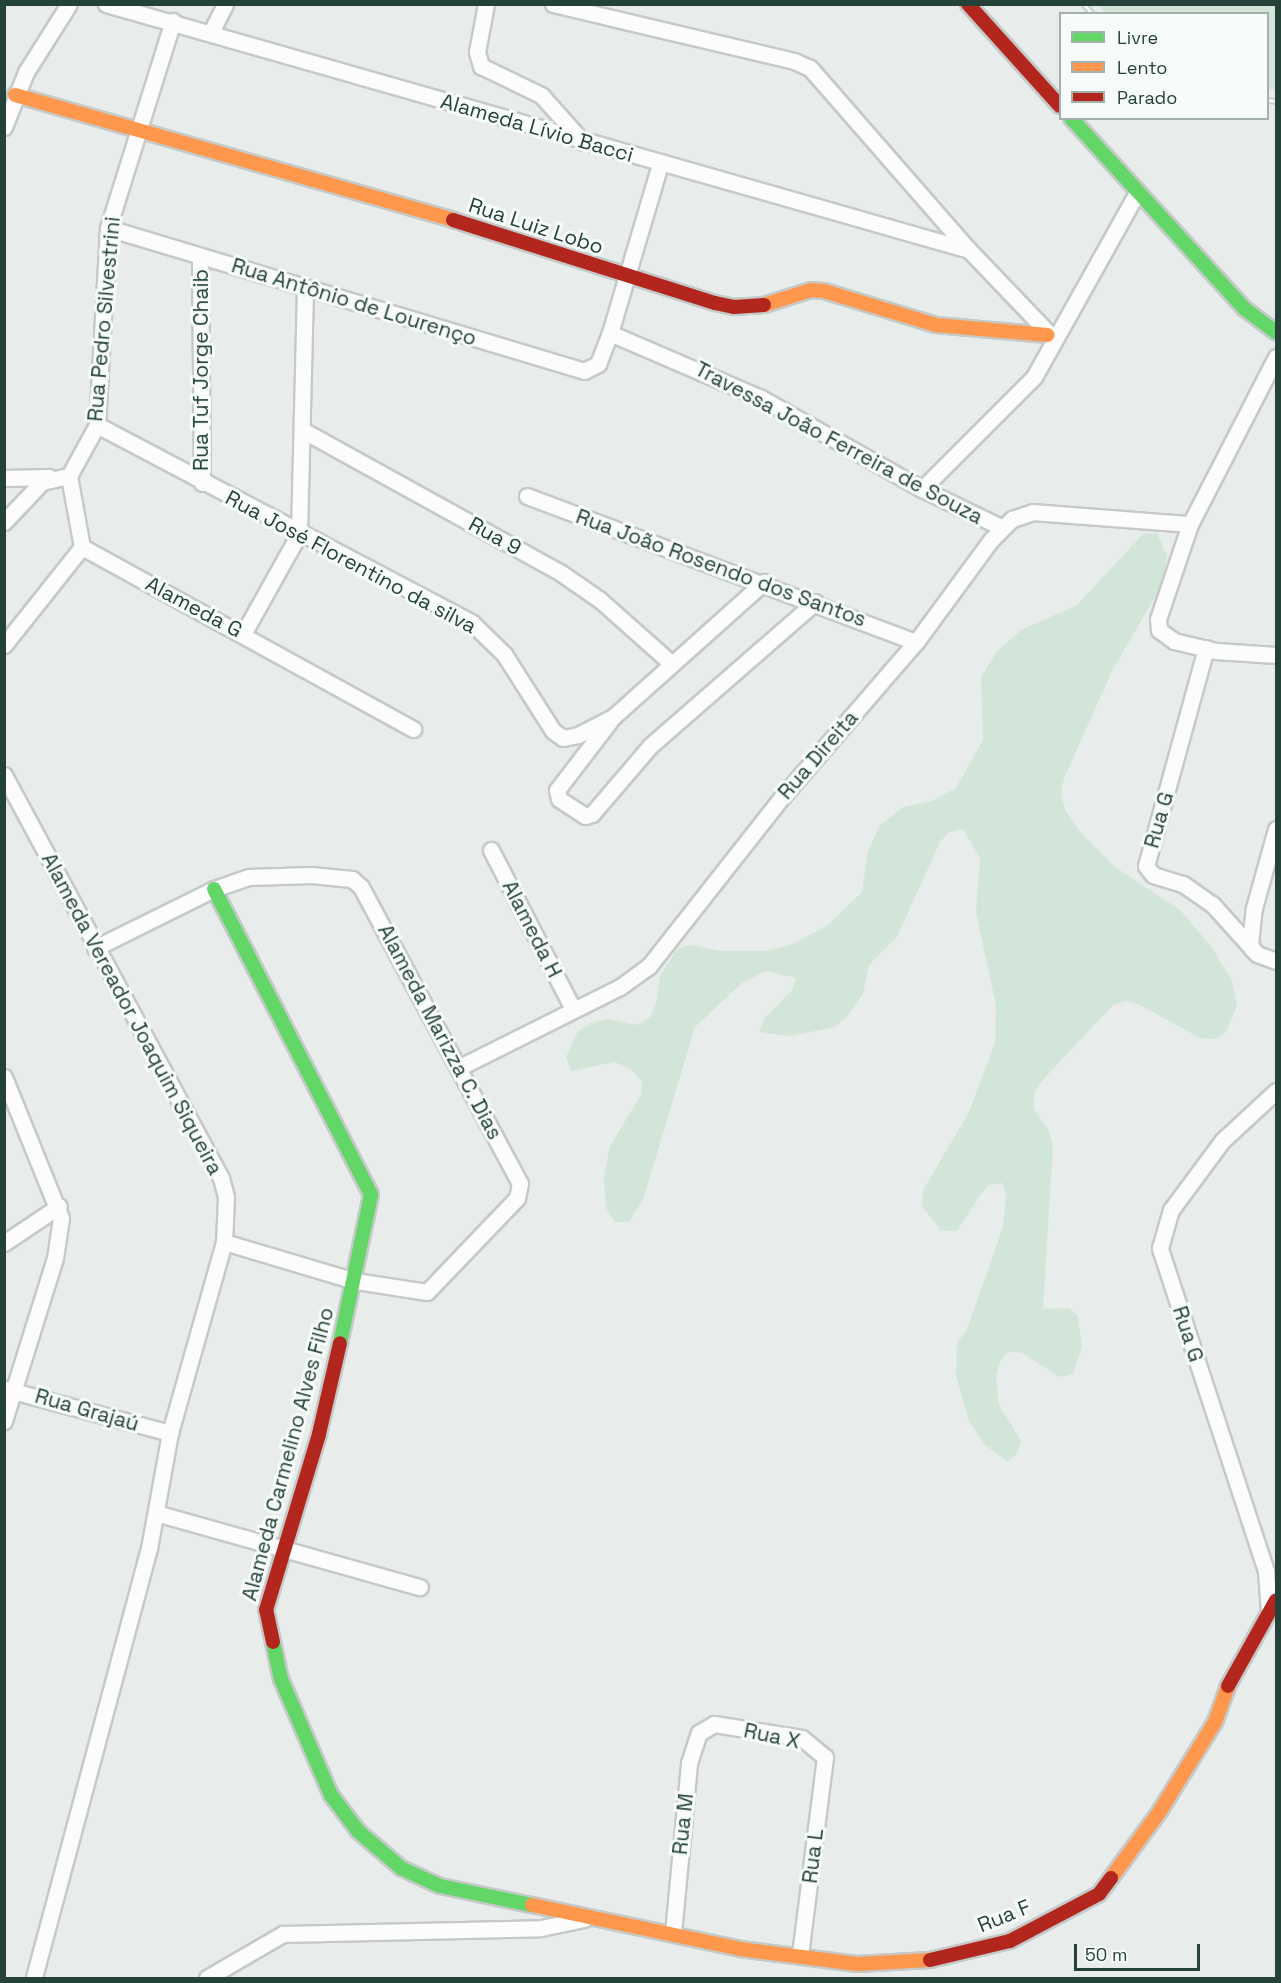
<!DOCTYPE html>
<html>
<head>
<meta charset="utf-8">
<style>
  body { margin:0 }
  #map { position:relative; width:1281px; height:1983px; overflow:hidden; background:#e8edeb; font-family:"Space Grotesk",sans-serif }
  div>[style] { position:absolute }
  .green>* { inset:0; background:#d1e6d8 }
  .roads { filter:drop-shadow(2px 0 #c5cac8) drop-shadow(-2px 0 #c5cac8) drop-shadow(0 2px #c5cac8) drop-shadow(0 -2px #c5cac8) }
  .street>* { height:15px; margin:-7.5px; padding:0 7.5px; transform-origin:7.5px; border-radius:7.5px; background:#fcfcfc }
  .fast>* { height:14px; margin:-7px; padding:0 7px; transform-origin:7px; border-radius:7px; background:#63d668 }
  .slow>* { height:14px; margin:-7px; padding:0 7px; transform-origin:7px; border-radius:7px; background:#ff974d }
  .jam>* { height:14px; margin:-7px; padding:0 7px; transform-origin:7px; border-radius:7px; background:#b3261e }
  .rail>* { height:7px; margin-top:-3.5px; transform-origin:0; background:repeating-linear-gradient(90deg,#f7fbf9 0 14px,#c9cdcc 0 28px); box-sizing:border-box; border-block:2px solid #c9cdcc }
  span { translate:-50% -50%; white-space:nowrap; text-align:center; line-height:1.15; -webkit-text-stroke:6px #f7fbf9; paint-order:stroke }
  .street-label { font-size:21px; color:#24423a }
  .frame { position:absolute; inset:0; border:6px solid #24423a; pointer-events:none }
  .legend { position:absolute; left:1059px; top:12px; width:210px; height:108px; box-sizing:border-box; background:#f7fbf9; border:2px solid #a3b1ad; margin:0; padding:8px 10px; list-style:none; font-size:18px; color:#24423a }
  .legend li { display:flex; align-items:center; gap:12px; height:30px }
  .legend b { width:30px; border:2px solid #a3b1ad }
  .scale { position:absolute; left:1074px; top:1944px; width:126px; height:27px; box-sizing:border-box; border:3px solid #24423a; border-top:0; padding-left:8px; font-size:18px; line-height:21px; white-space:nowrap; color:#24423a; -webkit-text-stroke:4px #f7fbf9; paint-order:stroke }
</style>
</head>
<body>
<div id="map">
  <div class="green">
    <div style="clip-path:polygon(1097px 5px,1276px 5px,1276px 89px,1268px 89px,1268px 14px,1106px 13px)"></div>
    <div style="clip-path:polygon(1157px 533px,1167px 556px,1162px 585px,1113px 669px,1064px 778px,1061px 794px,1065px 810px,1081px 833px,1115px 867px,1180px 910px,1210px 945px,1232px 980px,1237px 1006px,1226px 1032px,1215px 1039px,1200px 1038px,1138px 1004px,1125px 1001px,1112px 1006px,1040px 1083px,1034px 1095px,1034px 1109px,1049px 1131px,1053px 1145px,1043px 1309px,1069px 1308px,1078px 1316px,1082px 1347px,1073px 1374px,1060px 1377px,1022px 1353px,1008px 1352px,1000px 1362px,996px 1376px,999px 1405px,1021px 1441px,1017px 1453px,1008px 1462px,985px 1445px,969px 1421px,956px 1376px,957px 1343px,967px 1329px,1003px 1227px,1006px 1196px,1003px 1183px,989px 1185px,980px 1195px,957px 1231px,941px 1231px,922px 1206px,923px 1190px,968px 1114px,995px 1043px,996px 1006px,976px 912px,980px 858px,963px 829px,949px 832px,940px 842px,897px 937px,869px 965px,863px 994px,846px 1018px,832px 1028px,788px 1036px,759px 1032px,764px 1019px,792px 990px,796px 978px,766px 971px,742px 983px,695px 1027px,643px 1200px,629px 1222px,615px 1222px,606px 1208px,604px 1177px,610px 1146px,641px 1095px,642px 1081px,630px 1069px,615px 1062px,571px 1071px,566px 1057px,578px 1031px,594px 1022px,609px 1019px,637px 1025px,650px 1017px,656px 1004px,660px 976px,677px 949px,690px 945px,721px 951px,764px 951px,791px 945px,828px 925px,862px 892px,868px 851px,880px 825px,903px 807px,932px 801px,956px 788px,983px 740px,981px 677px,997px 651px,1021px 630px,1077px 605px,1143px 534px)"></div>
  </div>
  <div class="roads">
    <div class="street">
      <div style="left:106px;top:4px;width:897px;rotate:15.91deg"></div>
      <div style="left:486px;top:4px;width:49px;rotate:100.6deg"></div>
      <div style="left:477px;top:52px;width:15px;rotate:74deg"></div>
      <div style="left:481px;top:66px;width:67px;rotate:25.8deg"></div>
      <div style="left:541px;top:95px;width:63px;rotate:48.2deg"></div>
      <div style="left:553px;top:4px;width:248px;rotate:13.3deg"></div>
      <div style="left:794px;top:61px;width:17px;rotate:24deg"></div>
      <div style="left:810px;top:68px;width:242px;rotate:48.9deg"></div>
      <div style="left:969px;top:250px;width:120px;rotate:46.3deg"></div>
      <div style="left:211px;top:32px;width:31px;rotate:-63deg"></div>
      <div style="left:4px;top:127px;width:59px;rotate:-68.2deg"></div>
      <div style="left:26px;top:72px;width:80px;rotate:-57.7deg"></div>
      <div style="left:108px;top:228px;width:497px;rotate:16.7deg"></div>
      <div style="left:584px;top:371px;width:16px;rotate:-27deg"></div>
      <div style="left:598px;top:364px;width:33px;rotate:-69deg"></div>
      <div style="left:610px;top:333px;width:176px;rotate:-73.5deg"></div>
      <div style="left:200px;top:257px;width:226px;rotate:89.5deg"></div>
      <div style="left:610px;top:333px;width:164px;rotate:23.3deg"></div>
      <div style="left:761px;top:398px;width:185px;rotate:29.5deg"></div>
      <div style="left:922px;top:489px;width:88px;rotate:25.7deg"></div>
      <div style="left:1276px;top:357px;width:188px;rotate:117.2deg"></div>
      <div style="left:1190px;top:524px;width:100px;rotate:108.6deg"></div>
      <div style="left:1158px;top:619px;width:11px;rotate:85deg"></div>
      <div style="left:1159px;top:630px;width:19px;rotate:36deg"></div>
      <div style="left:1174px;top:641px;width:43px;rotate:13.4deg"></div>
      <div style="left:1216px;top:651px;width:60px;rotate:3.8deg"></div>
      <div style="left:97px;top:425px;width:424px;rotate:27.8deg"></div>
      <div style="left:472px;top:623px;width:45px;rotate:44.1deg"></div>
      <div style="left:504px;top:654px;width:91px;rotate:57.5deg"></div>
      <div style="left:553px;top:731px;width:12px;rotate:35deg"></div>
      <div style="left:563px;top:738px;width:15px;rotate:-11deg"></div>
      <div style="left:578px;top:735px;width:39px;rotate:-27deg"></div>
      <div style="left:613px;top:717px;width:203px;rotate:-41.8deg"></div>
      <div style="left:304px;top:431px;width:294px;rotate:28.9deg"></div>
      <div style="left:561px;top:573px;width:47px;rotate:34.7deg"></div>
      <div style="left:600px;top:600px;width:95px;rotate:41.6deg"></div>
      <div style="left:4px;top:478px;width:45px;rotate:-1.3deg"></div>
      <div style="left:922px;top:489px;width:158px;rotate:-45deg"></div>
      <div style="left:1034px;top:377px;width:211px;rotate:-60.8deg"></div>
      <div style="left:527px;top:496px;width:415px;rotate:20.6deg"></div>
      <div style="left:4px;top:522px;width:55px;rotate:-46.5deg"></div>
      <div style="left:42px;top:482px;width:28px;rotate:-13deg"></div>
      <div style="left:82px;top:547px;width:72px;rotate:-100.4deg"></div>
      <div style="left:69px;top:476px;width:58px;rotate:-61.2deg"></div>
      <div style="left:97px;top:425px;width:197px;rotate:-86.8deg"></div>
      <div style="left:108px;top:228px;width:217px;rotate:-72.6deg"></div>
      <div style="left:243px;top:634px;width:115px;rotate:-60.8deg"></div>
      <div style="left:299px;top:534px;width:247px;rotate:-88.6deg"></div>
      <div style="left:4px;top:645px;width:125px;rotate:-51.5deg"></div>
      <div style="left:82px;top:547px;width:378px;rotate:28.8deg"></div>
      <div style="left:1206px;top:648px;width:226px;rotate:105.4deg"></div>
      <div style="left:1146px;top:866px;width:11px;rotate:52deg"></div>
      <div style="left:1153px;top:875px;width:31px;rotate:17deg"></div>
      <div style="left:1183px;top:884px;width:35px;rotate:35deg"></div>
      <div style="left:1212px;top:904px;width:67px;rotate:48deg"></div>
      <div style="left:1257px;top:954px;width:20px;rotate:20deg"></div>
      <div style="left:610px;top:721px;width:87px;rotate:127.5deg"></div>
      <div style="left:557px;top:790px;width:9px;rotate:77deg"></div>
      <div style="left:559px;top:799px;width:31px;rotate:33deg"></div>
      <div style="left:585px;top:816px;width:7px;rotate:-16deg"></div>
      <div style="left:592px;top:814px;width:89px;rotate:-49.5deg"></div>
      <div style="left:650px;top:746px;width:219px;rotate:-41.1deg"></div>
      <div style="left:4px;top:775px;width:458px;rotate:61.7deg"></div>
      <div style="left:221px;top:1178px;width:20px;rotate:75deg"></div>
      <div style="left:226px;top:1197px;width:45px;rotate:92.5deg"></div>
      <div style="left:224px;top:1242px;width:198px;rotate:105.8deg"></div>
      <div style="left:170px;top:1433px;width:117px;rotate:100.3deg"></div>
      <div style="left:149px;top:1548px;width:445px;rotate:105deg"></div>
      <div style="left:491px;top:850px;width:179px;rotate:62.7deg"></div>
      <div style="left:95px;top:948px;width:133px;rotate:-26.4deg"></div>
      <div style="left:214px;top:889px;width:37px;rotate:-19deg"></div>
      <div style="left:249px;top:877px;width:62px;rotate:-1.8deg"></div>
      <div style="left:311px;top:875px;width:41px;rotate:5.6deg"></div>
      <div style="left:352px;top:879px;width:12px;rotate:42deg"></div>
      <div style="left:361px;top:887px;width:336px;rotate:61.8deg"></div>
      <div style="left:520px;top:1183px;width:15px;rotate:101deg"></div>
      <div style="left:517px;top:1198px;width:130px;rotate:133.8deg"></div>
      <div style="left:427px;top:1292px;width:73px;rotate:-171.3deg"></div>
      <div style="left:355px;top:1281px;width:137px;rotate:-163.4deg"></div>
      <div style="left:1253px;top:950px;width:7px;rotate:-117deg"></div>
      <div style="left:1250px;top:944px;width:36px;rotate:-84deg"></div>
      <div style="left:1254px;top:908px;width:82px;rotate:-74.4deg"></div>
      <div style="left:460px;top:1067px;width:179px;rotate:-26.6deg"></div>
      <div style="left:620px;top:987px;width:36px;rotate:-36deg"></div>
      <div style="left:649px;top:966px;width:215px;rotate:-51.8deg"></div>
      <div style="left:782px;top:797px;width:205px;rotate:-49.2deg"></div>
      <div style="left:916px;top:642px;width:127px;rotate:-53.7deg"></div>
      <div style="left:991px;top:540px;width:30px;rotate:-45deg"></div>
      <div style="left:1012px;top:519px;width:22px;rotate:-18deg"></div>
      <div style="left:1033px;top:512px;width:157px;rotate:4.4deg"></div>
      <div style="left:4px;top:1077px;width:152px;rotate:68deg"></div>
      <div style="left:61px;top:1218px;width:40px;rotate:98.5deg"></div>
      <div style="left:55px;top:1258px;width:171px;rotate:107.4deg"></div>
      <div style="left:4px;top:1243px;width:66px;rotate:-33.9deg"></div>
      <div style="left:5px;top:1389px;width:171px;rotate:14.9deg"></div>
      <div style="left:156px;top:1513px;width:274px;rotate:15.7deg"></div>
      <div style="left:1269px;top:1611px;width:40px;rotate:-94.3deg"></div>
      <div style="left:1266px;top:1571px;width:340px;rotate:-108.2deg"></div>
      <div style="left:1160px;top:1248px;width:40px;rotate:-74deg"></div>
      <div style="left:1171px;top:1210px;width:86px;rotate:-53.5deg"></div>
      <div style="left:1222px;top:1141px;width:74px;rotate:-42.8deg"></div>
      <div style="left:673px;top:1933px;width:171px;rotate:-84.6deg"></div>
      <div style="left:689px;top:1763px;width:32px;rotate:-72deg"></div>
      <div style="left:699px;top:1733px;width:17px;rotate:-31deg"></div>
      <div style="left:714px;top:1724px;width:89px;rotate:9deg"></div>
      <div style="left:802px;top:1738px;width:30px;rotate:40deg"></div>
      <div style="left:825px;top:1757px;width:200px;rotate:97.2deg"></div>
      <div style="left:207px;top:1978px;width:88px;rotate:-30.1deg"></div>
      <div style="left:283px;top:1934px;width:258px;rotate:-1.3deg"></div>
      <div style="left:541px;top:1928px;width:44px;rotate:-11.8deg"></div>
    </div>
    <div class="fast">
      <div style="left:1071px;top:118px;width:258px;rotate:47.7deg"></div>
      <div style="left:1245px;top:309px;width:39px;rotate:37deg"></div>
      <div style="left:214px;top:889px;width:344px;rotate:62.8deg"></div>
      <div style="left:371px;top:1195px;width:151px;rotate:101.8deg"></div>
      <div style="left:273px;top:1642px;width:38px;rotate:78deg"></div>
      <div style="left:281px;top:1679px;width:126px;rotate:66.7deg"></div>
      <div style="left:331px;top:1795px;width:45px;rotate:53.1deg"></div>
      <div style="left:358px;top:1831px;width:57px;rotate:40.7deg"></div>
      <div style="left:401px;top:1868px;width:43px;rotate:24.8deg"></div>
      <div style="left:440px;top:1886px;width:94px;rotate:11.7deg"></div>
    </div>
    <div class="slow">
      <div style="left:15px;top:95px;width:455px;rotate:15.9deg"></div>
      <div style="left:764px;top:305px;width:49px;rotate:-17.7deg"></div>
      <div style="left:811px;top:290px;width:13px;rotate:4deg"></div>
      <div style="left:824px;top:291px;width:117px;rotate:16.9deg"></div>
      <div style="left:936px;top:325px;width:112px;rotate:5.1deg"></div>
      <div style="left:1111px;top:1878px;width:83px;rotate:-53.8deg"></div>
      <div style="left:1160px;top:1811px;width:105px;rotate:-58.3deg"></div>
      <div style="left:1215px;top:1722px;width:38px;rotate:-70deg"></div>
      <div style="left:532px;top:1905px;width:213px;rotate:11.9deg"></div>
      <div style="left:740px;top:1949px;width:118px;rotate:7.3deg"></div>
      <div style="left:857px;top:1964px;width:73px;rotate:-3.1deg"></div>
    </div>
    <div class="jam">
      <div style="left:968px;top:4px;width:137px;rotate:48deg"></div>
      <div style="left:453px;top:220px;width:275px;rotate:17.6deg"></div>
      <div style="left:715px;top:303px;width:19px;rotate:12deg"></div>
      <div style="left:734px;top:307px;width:30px;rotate:-4deg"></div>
      <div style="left:273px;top:1642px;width:33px;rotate:-102deg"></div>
      <div style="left:266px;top:1610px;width:184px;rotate:-73.2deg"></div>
      <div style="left:319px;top:1434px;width:93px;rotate:-77deg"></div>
      <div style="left:1228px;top:1686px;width:98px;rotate:-60.8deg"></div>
      <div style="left:930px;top:1960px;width:82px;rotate:-13.4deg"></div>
      <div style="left:1010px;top:1941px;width:101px;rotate:-27.8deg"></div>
      <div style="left:1099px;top:1894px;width:20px;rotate:-53deg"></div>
    </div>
  </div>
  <div class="rail">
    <div style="left:1084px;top:4px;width:13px;rotate:48deg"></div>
    <div style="left:1268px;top:100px;width:8px;rotate:7deg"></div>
  </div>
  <div class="street-label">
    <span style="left:537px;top:128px;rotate:16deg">Alameda Lívio Bacci</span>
    <span style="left:536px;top:226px;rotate:18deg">Rua Luiz Lobo</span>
    <span style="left:354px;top:302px;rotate:17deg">Rua Antônio de Lourenço</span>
    <span style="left:104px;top:319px;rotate:-85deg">Rua Pedro Silvestrini</span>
    <span style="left:201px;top:370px;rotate:-90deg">Rua Tuf Jorge Chaib</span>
    <span style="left:839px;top:443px;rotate:28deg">Travessa João Ferreira de Souza</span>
    <span style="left:495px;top:536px;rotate:29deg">Rua 9</span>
    <span style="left:351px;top:562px;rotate:28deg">Rua José Florentino da silva</span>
    <span style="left:721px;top:568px;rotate:20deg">Rua João Rosendo dos Santos</span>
    <span style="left:194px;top:607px;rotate:28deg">Alameda G</span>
    <span style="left:818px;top:755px;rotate:-49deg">Rua Direita</span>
    <span style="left:1159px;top:820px;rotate:-74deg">Rua G</span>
    <span style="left:532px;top:929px;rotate:63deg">Alameda H</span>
    <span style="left:132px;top:1014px;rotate:62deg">Alameda Vereador Joaquim Siqueira</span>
    <span style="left:440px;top:1032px;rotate:62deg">Alameda Marizza C. Dias</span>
    <span style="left:1188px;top:1334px;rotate:72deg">Rua G</span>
    <span style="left:87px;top:1410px;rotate:16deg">Rua Grajaú</span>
    <span style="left:288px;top:1454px;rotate:-75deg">Alameda Carmelino Alves Filho</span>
    <span style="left:772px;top:1736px;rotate:12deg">Rua X</span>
    <span style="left:683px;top:1824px;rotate:-84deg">Rua M</span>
    <span style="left:813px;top:1856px;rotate:-83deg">Rua L</span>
    <span style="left:1004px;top:1916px;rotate:-22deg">Rua F</span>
  </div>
  <div class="frame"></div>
  <ul class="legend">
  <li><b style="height:8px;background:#63d668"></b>Livre</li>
  <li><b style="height:8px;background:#ff974d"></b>Lento</li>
  <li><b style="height:8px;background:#b3261e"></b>Parado</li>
  </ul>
  <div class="scale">50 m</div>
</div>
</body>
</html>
